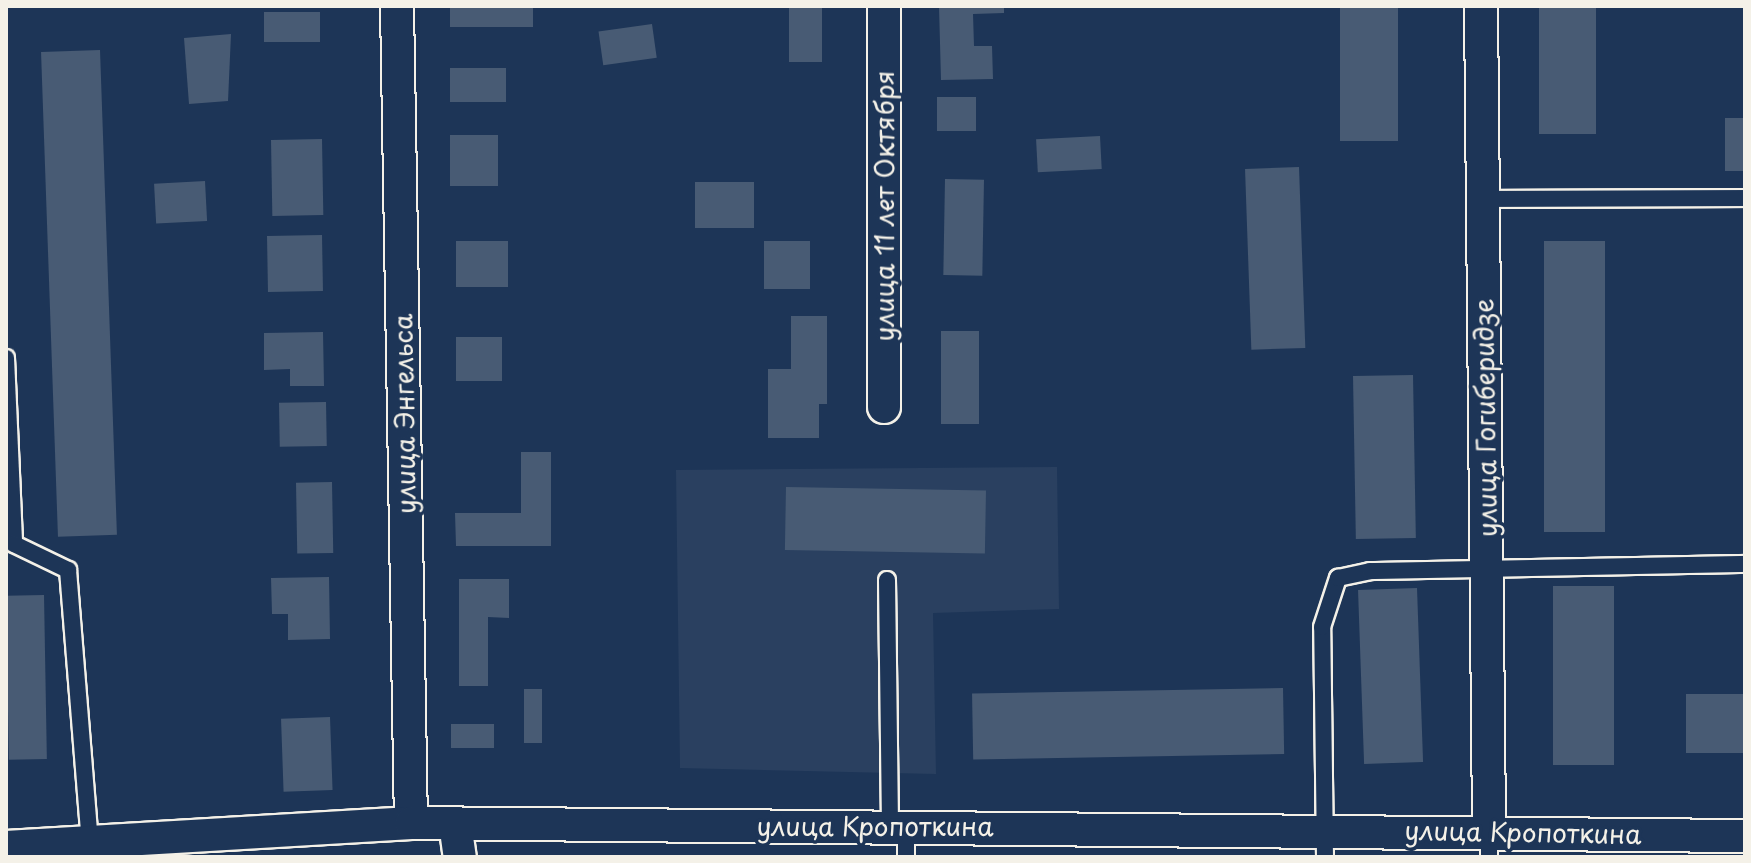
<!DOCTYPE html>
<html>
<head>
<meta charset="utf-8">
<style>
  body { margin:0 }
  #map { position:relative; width:1751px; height:863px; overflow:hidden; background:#1d3557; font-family:"Playpen Sans",sans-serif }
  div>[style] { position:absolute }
  .built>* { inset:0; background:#2a4060 }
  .building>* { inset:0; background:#485b74; transform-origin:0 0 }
  .roads { filter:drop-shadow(2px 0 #f4f1e8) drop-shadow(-2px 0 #f4f1e8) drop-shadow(0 2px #f4f1e8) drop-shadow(0 -2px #f4f1e8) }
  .service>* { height:16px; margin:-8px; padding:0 8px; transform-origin:8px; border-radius:8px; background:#1d3557 }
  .minor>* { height:32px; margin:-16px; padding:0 16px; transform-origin:16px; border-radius:16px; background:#1d3557 }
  span { translate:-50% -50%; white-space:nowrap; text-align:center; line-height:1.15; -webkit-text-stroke:7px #1d3557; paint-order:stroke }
  .street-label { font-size:26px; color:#f4f1e8 }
  .frame { position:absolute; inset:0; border:8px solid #f4f1e8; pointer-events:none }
</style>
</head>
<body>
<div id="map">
  <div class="built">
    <div style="clip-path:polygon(1057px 467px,1059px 609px,933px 613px,936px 774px,680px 768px,676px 470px)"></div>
  </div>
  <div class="building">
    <div style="left:450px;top:6px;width:83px;height:21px"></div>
    <div style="left:789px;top:6px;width:33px;height:56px"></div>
    <div style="clip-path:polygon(939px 6px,1004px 6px,1004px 13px,973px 14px,974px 46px,992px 46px,993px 79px,941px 80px)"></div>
    <div style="left:1340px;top:6px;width:58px;height:135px"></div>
    <div style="left:1539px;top:6px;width:57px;height:128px"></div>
    <div style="left:320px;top:12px;width:30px;height:56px;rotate:90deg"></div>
    <div style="left:652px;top:24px;width:34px;height:54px;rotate:82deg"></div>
    <div style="clip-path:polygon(231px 34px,228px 101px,189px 104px,184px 38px)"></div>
    <div style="left:100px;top:50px;width:485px;height:59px;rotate:88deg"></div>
    <div style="left:450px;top:68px;width:56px;height:34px"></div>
    <div style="left:937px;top:97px;width:39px;height:34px"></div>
    <div style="left:1745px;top:118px;width:53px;height:20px;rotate:90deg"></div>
    <div style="left:450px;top:135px;width:48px;height:51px"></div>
    <div style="left:1100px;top:136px;width:33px;height:64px;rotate:87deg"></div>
    <div style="left:322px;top:139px;width:76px;height:51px;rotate:89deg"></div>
    <div style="left:1299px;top:167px;width:181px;height:54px;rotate:88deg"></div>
    <div style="left:945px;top:179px;width:39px;height:96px;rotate:1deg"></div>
    <div style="left:205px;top:181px;width:40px;height:51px;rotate:87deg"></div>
    <div style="left:695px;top:182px;width:59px;height:46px"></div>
    <div style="left:322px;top:235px;width:56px;height:55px;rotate:89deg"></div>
    <div style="left:456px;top:241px;width:52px;height:46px"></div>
    <div style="left:764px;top:241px;width:46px;height:48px"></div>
    <div style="left:1544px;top:241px;width:61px;height:291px"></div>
    <div style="clip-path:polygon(791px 316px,827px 316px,827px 404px,819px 404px,819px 438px,768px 438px,768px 369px,791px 369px)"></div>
    <div style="left:941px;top:331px;width:38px;height:93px"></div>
    <div style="clip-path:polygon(323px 332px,324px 386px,290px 386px,290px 369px,264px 370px,264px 333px)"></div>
    <div style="left:456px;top:337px;width:46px;height:44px"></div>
    <div style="left:1413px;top:375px;width:163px;height:60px;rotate:89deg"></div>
    <div style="left:326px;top:402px;width:44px;height:47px;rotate:89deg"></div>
    <div style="clip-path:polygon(521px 452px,551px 452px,551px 546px,456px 546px,455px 513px,521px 513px)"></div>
    <div style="left:332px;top:482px;width:71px;height:36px;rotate:89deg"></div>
    <div style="left:786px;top:487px;width:200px;height:63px;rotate:1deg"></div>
    <div style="clip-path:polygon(329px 577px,330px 639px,288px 640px,288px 614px,272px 614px,271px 578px)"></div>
    <div style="clip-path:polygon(459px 579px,509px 579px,509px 618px,488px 617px,488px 686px,459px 686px)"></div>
    <div style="left:1553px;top:586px;width:61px;height:179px"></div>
    <div style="left:1417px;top:588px;width:174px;height:59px;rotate:88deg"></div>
    <div style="left:44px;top:595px;width:164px;height:38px;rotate:89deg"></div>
    <div style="left:1283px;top:688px;width:66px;height:311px;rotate:89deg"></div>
    <div style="left:524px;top:689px;width:18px;height:54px"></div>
    <div style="left:1745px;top:694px;width:59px;height:59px;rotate:90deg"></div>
    <div style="left:330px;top:717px;width:73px;height:49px;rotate:88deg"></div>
    <div style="left:451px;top:724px;width:43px;height:24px"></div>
  </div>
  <div class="roads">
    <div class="service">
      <div style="left:1483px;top:199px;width:262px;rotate:-0.2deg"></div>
      <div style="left:6px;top:358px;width:186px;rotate:87.5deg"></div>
      <div style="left:14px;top:544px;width:60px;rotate:25.7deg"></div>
      <div style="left:68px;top:570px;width:273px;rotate:85.4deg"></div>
      <div style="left:887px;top:580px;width:246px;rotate:89.3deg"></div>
      <div style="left:1489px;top:830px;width:27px;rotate:90deg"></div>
      <div style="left:906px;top:857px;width:31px;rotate:-90deg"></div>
      <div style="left:1325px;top:857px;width:230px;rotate:-90.7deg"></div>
      <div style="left:1322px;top:627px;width:52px;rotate:-71.9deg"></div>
      <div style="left:1338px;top:578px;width:33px;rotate:-12deg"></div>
      <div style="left:1370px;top:571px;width:375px;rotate:-1.1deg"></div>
    </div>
    <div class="minor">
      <div style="left:397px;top:6px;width:817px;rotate:89.02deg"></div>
      <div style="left:884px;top:6px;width:401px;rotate:90deg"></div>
      <div style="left:1481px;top:6px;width:824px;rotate:89.44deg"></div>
      <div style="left:455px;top:823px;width:34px;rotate:82deg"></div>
      <div style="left:6px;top:847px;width:406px;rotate:-3.4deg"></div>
      <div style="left:411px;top:823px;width:1334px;rotate:0.56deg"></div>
    </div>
  </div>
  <div class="street-label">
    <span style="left:884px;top:206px;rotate:-90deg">улица 11 лет Октября</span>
    <span style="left:404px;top:414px;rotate:-91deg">улица Энгельса</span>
    <span style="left:1485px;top:418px;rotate:-91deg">улица Гогиберидзе</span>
    <span style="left:875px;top:826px">улица Кропоткина</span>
    <span style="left:1523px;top:832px;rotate:1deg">улица Кропоткина</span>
  </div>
  <div class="frame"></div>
</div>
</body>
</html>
